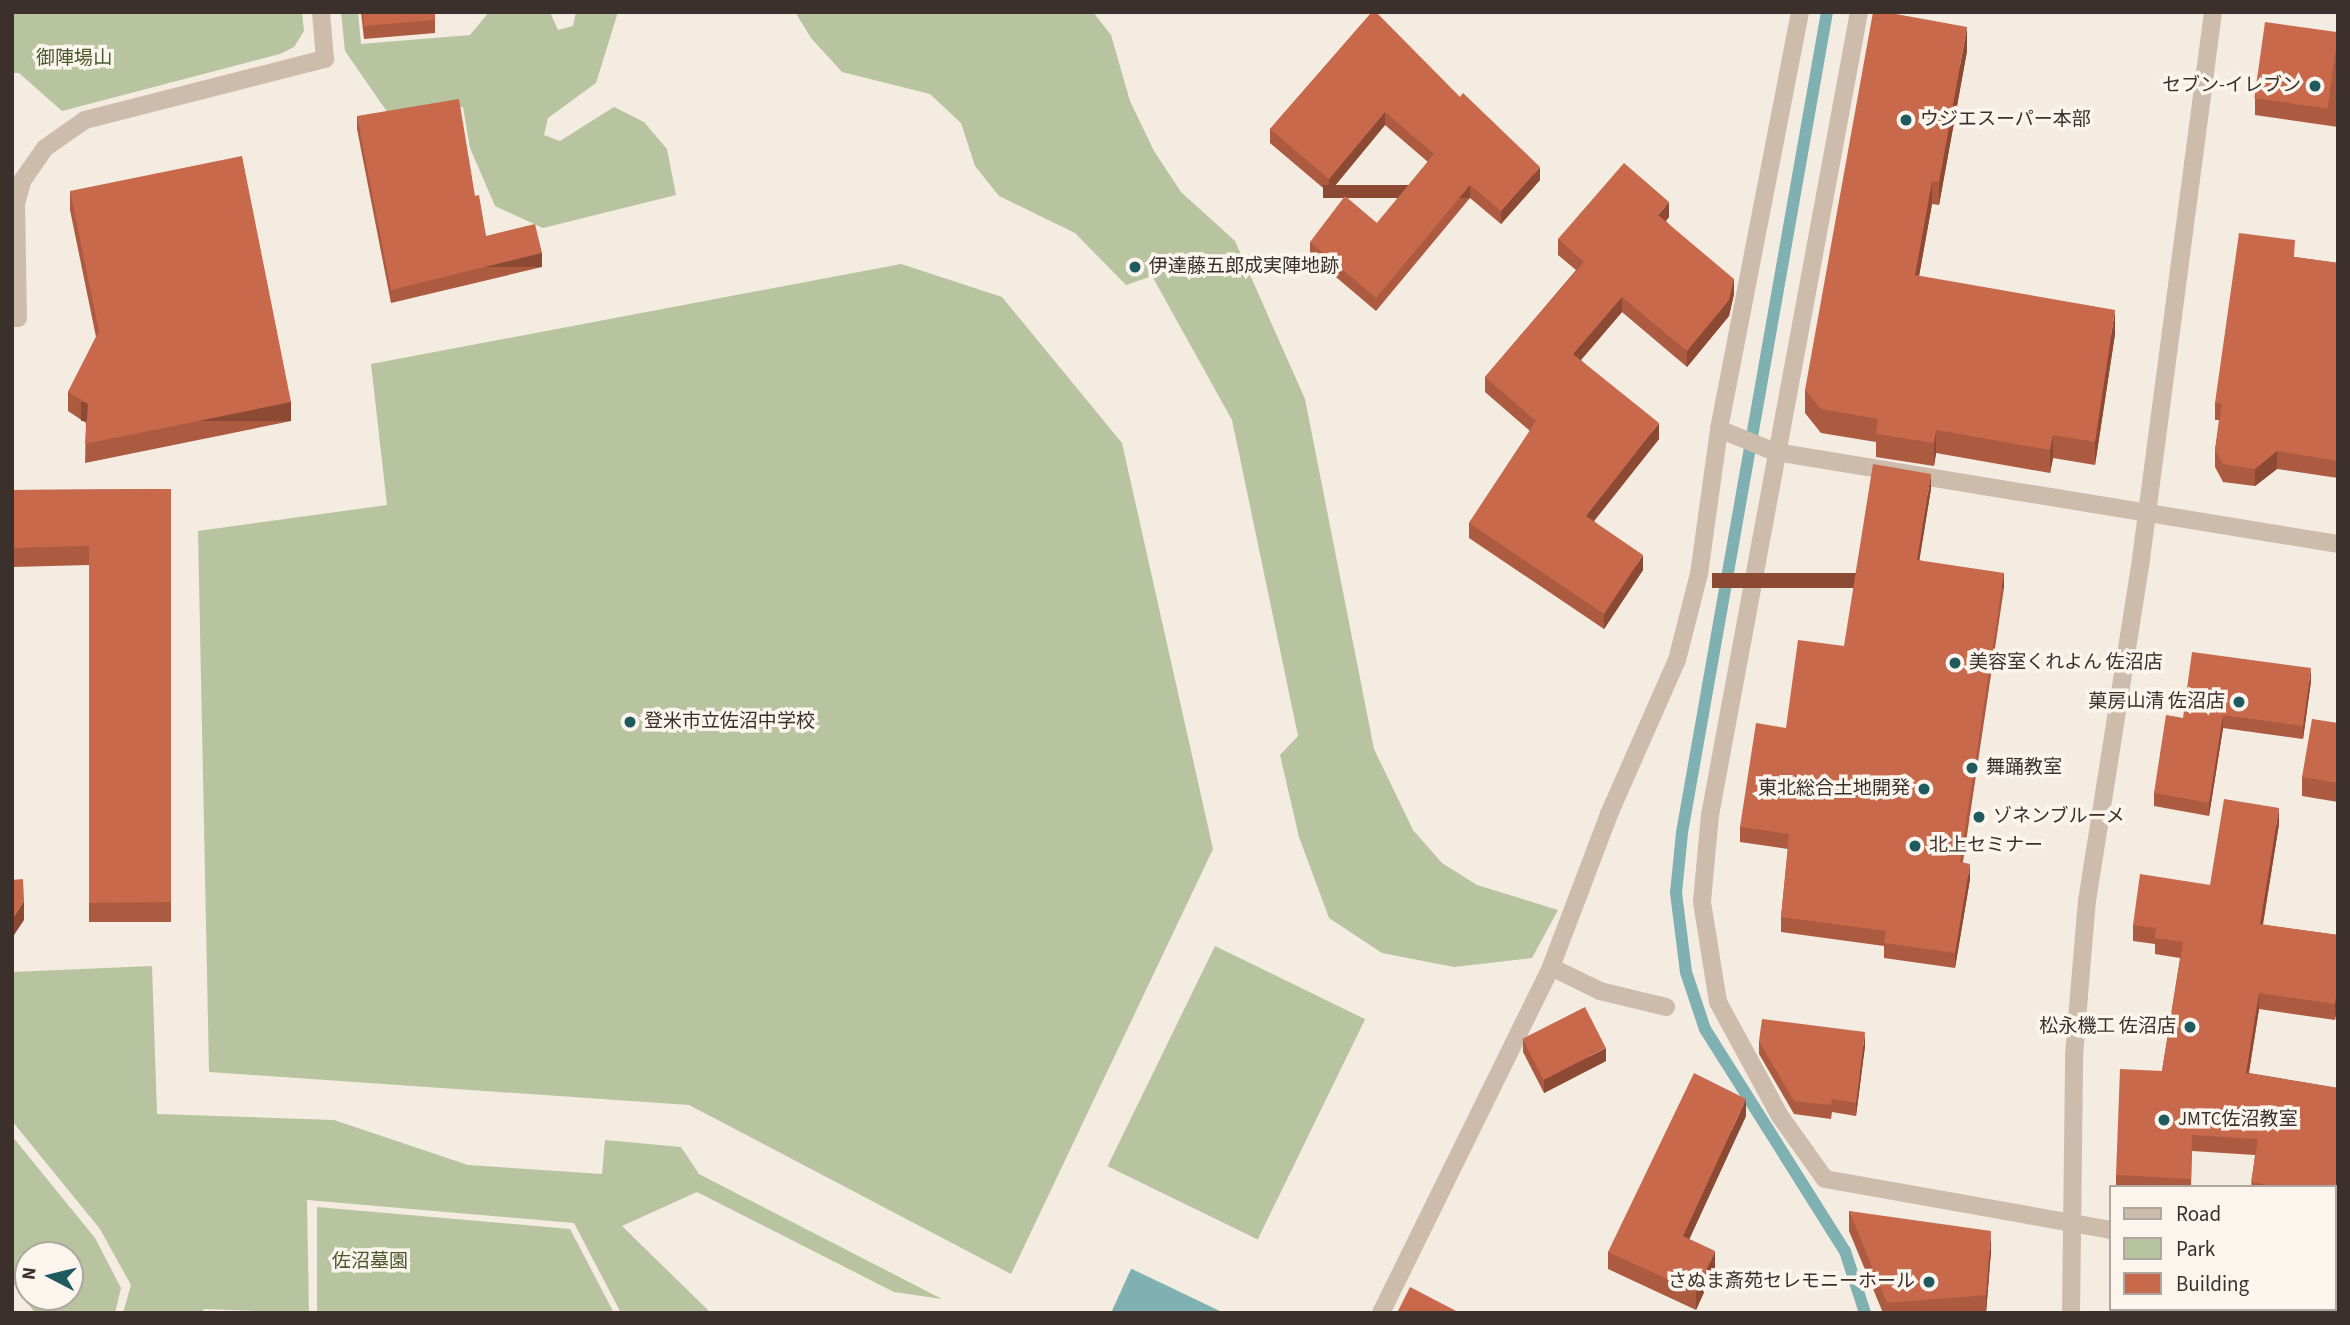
<!DOCTYPE html>
<html>
<head>
<meta charset="utf-8">
<style>
  body { margin:0 }
  #map { position:relative; width:2350px; height:1325px; overflow:hidden; background:#f4ebe1; font-family:"Source Sans 3","Noto Sans JP",sans-serif }
  div>[style] { position:absolute }
  .green>* { inset:0; background:#b8c4a0; transform-origin:0 0 }
  .water>* { inset:0; background:#7fb0b2 }
  .stream>* { height:12px; margin:-6px; padding:0 6px; transform-origin:6px; border-radius:6px; background:#7fb0b2 }
  .minor>* { height:18px; margin:-9px; padding:0 9px; transform-origin:9px; border-radius:9px; background:#cdbbac }
  .wall>* { inset:0; background:#ac5a40 }
  .shaded-wall>* { inset:0; background:#8c4a34; transform-origin:0 0 }
  .building>* { inset:0; background:#c8694b; transform-origin:0 0 }
  .dots>* { width:19px; height:19px; translate:-50% -50%; box-sizing:border-box; border:4px solid #fbf5ee; border-radius:50% }
  span { translate:-50% -50%; white-space:nowrap; text-align:center; line-height:1.15; -webkit-text-stroke:7px #fbf5ee; paint-order:stroke }
  .park-label { font-size:19px; color:#4a5a2e }
  .poi-label { font-size:19px; color:#3b302b }
  .right { translate:-100% -50%; text-align:right }
  .left { translate:0 -50%; text-align:left }
  .frame { position:absolute; inset:0; border:14px solid #3b302b; pointer-events:none }
  .legend { position:absolute; left:2109px; top:1185px; width:228px; height:126px; box-sizing:border-box; background:#fbf5ee; border:2px solid #aea6a0; margin:0; padding:9px 12px; list-style:none; font-size:21px; color:#3b302b }
  .legend li { display:flex; align-items:center; gap:14px; height:35px }
  .legend b { width:35px; border:2px solid #aea6a0 }
  .north { position:absolute; left:14px; top:1241px; width:70px; height:70px; box-sizing:border-box; background:#fbf5ee; border:2px solid #aea6a0; border-radius:50%; rotate:277deg; font-size:19px; font-weight:700; line-height:28px; text-align:center; color:#3b302b }
  .north::after { content:''; display:block; margin:auto; width:24px; height:32px; background:#1f5a5e; clip-path:polygon(50% 0,100% 100%,50% 72%,0 100%) }
</style>
</head>
<body>
<div id="map">
  <div class="green">
    <div style="clip-path:polygon(12px 12px,302px 12px,304px 31px,294px 47px,280px 54px,62px 111px,19px 73px,12px 73px)"></div>
    <div style="clip-path:polygon(341px 12px,358px 12px,361px 44px,470px 35px,489px 12px,550px 12px,558px 30px,573px 26px,576px 12px,618px 12px,596px 83px,548px 118px,544px 135px,560px 141px,614px 107px,644px 122px,667px 149px,676px 195px,543px 228px,495px 206px,470px 148px,463px 107px,392px 119px,345px 51px)"></div>
    <div style="clip-path:polygon(795px 12px,1093px 12px,1111px 35px,1130px 101px,1154px 151px,1181px 192px,1235px 241px,1305px 399px,1374px 749px,1413px 830px,1442px 863px,1477px 885px,1558px 910px,1532px 958px,1454px 967px,1382px 953px,1329px 918px,1299px 837px,1280px 755px,1298px 736px,1232px 420px,1152px 276px,1126px 285px,1075px 233px,999px 196px,975px 166px,961px 123px,930px 94px,842px 72px,811px 38px)"></div>
    <div style="clip-path:polygon(901px 264px,1002px 297px,1122px 443px,1213px 849px,1011px 1274px,689px 1105px,209px 1072px,198px 531px,387px 505px,371px 364px)"></div>
    <div style="left:1215px;top:946px;width:167px;height:245px;rotate:26deg"></div>
    <div style="clip-path:polygon(152px 966px,157px 1114px,334px 1120px,468px 1165px,602px 1174px,605px 1140px,681px 1147px,699px 1174px,942px 1299px,894px 1292px,697px 1192px,622px 1226px,711px 1313px,621px 1313px,574px 1223px,307px 1200px,309px 1313px,205px 1309px,199px 1313px,123px 1313px,131px 1285px,100px 1229px,12px 1121px,12px 972px)"></div>
    <div style="clip-path:polygon(evenodd,12px 1136px,95px 1238px,121px 1288px,115px 1313px,35px 1313px,12px 1282px,12px 1136px,28px 1255px,70px 1255px,70px 1297px,28px 1297px,28px 1255px)"></div>
    <div style="clip-path:polygon(317px 1207px,570px 1229px,614px 1313px,317px 1313px)"></div>
  </div>
  <div class="water">
    <div style="clip-path:polygon(1131px 1269px,1132px 1269px,1224px 1313px,1111px 1313px)"></div>
  </div>
  <div class="stream">
    <div style="left:1827px;top:12px;width:834px;rotate:100.02deg"></div>
    <div style="left:1682px;top:833px;width:60px;rotate:95.7deg"></div>
    <div style="left:1676px;top:893px;width:80px;rotate:82.8deg"></div>
    <div style="left:1686px;top:972px;width:60px;rotate:71.6deg"></div>
    <div style="left:1705px;top:1029px;width:262px;rotate:57.8deg"></div>
    <div style="left:1845px;top:1251px;width:65px;rotate:72.1deg"></div>
  </div>
  <div class="minor">
    <div style="left:1859px;top:12px;width:817px;rotate:100.51deg"></div>
    <div style="left:1710px;top:815px;width:87px;rotate:95.3deg"></div>
    <div style="left:1702px;top:902px;width:101px;rotate:80.9deg"></div>
    <div style="left:1718px;top:1002px;width:130px;rotate:61.5deg"></div>
    <div style="left:1780px;top:1116px;width:77px;rotate:54.5deg"></div>
    <div style="left:1825px;top:1179px;width:290px;rotate:10.1deg"></div>
    <div style="left:12px;top:318px;width:6px"></div>
    <div style="left:18px;top:318px;width:114px;rotate:-91deg"></div>
    <div style="left:16px;top:204px;width:24px;rotate:-75deg"></div>
    <div style="left:22px;top:181px;width:40px;rotate:-55.1deg"></div>
    <div style="left:45px;top:148px;width:49px;rotate:-35deg"></div>
    <div style="left:85px;top:120px;width:248px;rotate:-14.3deg"></div>
    <div style="left:325px;top:59px;width:47px;rotate:-94.9deg"></div>
    <div style="left:1719px;top:429px;width:61px;rotate:22.3deg"></div>
    <div style="left:1775px;top:452px;width:570px;rotate:9.28deg"></div>
    <div style="left:1551px;top:967px;width:55px;rotate:26.1deg"></div>
    <div style="left:1600px;top:991px;width:68px;rotate:13.6deg"></div>
    <div style="left:2334px;top:1262px;width:4px"></div>
    <div style="left:1381px;top:1313px;width:386px;rotate:-63.8deg"></div>
    <div style="left:1551px;top:967px;width:164px;rotate:-69.2deg"></div>
    <div style="left:1609px;top:814px;width:168px;rotate:-66.2deg"></div>
    <div style="left:1677px;top:660px;width:89px;rotate:-75.7deg"></div>
    <div style="left:1699px;top:574px;width:146px;rotate:-82.1deg"></div>
    <div style="left:1719px;top:429px;width:425px;rotate:-79deg"></div>
    <div style="left:2071px;top:1313px;width:258px;rotate:-89.3deg"></div>
    <div style="left:2074px;top:1055px;width:155px;rotate:-85.2deg"></div>
    <div style="left:2087px;top:901px;width:346px;rotate:-81deg"></div>
    <div style="left:2141px;top:559px;width:552px;rotate:-82.5deg"></div>
  </div>
  <div class="wall">
    <div style="clip-path:polygon(361px 12px,435px 12px,435px 33px,364px 39px)"></div>
    <div style="clip-path:polygon(1372px 12px,1540px 180px,1501px 224px,1470px 198px,1376px 311px,1310px 255px,1310px 242px,1377px 223px,1428px 162px,1385px 125px,1329px 193px,1270px 143px,1270px 129px)"></div>
    <div style="clip-path:polygon(2338px 32px,2338px 127px,2255px 115px,2255px 98px)"></div>
    <div style="clip-path:polygon(1967px 51px,1939px 205px,1932px 204px,1919px 276px,2115px 334px,2095px 465px,2053px 458px,2050px 473px,1936px 453px,1934px 466px,1876px 457px,1876px 442px,1821px 433px,1805px 413px,1805px 390px)"></div>
    <div style="clip-path:polygon(357px 116px,475px 196px,486px 236px,542px 267px,391px 303px,357px 129px)"></div>
    <div style="clip-path:polygon(70px 191px,291px 421px,85px 463px,86px 423px,68px 411px,68px 392px,96px 337px,70px 210px)"></div>
    <div style="clip-path:polygon(1669px 217px,1666px 221px,1734px 294px,1729px 316px,1687px 367px,1622px 312px,1581px 360px,1659px 439px,1594px 521px,1643px 570px,1604px 629px,1469px 538px,1469px 523px,1530px 431px,1485px 392px,1485px 377px,1576px 270px,1558px 255px,1558px 239px)"></div>
    <div style="clip-path:polygon(2295px 257px,2338px 263px,2338px 478px,2277px 469px,2255px 486px,2223px 482px,2215px 467px,2215px 450px,2219px 420px,2215px 420px,2215px 403px)"></div>
    <div style="clip-path:polygon(171px 489px,171px 922px,89px 922px,89px 565px,12px 567px,12px 490px)"></div>
    <div style="clip-path:polygon(1931px 489px,1919px 560px,2004px 588px,1963px 862px,1970px 879px,1955px 968px,1884px 958px,1884px 946px,1781px 932px,1781px 917px,1788px 849px,1740px 842px,1740px 827px,1786px 728px,1844px 646px)"></div>
    <div style="clip-path:polygon(2311px 681px,2303px 739px,2223px 728px,2209px 816px,2154px 806px,2154px 793px,2183px 718px)"></div>
    <div style="clip-path:polygon(2338px 723px,2338px 802px,2302px 796px,2302px 777px)"></div>
    <div style="clip-path:polygon(2279px 824px,2263px 925px,2338px 935px,2338px 1000px,2335px 1020px,2259px 1009px,2249px 1073px,2338px 1088px,2338px 1212px,2334px 1211px,2334px 1187px,2251px 1187px,2255px 1155px,2192px 1151px,2191px 1187px,2116px 1187px,2116px 1175px,2162px 1071px,2180px 958px,2155px 954px,2155px 944px,2133px 941px,2133px 925px,2210px 885px)"></div>
    <div style="clip-path:polygon(1523px 1039px,1606px 1061px,1544px 1093px,1523px 1052px)"></div>
    <div style="clip-path:polygon(1759px 1041px,1865px 1046px,1856px 1116px,1832px 1112px,1831px 1119px,1794px 1114px,1759px 1054px)"></div>
    <div style="clip-path:polygon(1746px 1116px,1689px 1239px,1715px 1268px,1696px 1310px,1608px 1269px,1608px 1252px)"></div>
    <div style="clip-path:polygon(1849px 1211px,1991px 1251px,1986px 1313px,1883px 1313px,1849px 1231px)"></div>
  </div>
  <div class="shaded-wall">
    <div style="clip-path:polygon(1967px 27px,1967px 51px,1939px 205px,1939px 182px)"></div>
    <div style="clip-path:polygon(1385px 112px,1385px 125px,1329px 193px,1329px 179px)"></div>
    <div style="clip-path:polygon(1540px 167px,1540px 180px,1501px 224px,1501px 211px)"></div>
    <div style="clip-path:polygon(1932px 181px,1932px 204px,1915px 298px,1915px 275px)"></div>
    <div style="left:1470px;top:185px;width:13px;height:147px;rotate:90deg"></div>
    <div style="clip-path:polygon(1669px 202px,1669px 217px,1658px 230px,1658px 215px)"></div>
    <div style="left:542px;top:253px;width:14px;height:155px;rotate:90deg"></div>
    <div style="clip-path:polygon(1734px 279px,1734px 294px,1729px 316px,1687px 367px,1687px 351px)"></div>
    <div style="clip-path:polygon(1622px 297px,1622px 312px,1573px 369px,1573px 354px)"></div>
    <div style="clip-path:polygon(2115px 310px,2115px 334px,2095px 465px,2095px 442px)"></div>
    <div style="left:291px;top:402px;width:19px;height:210px;rotate:90deg"></div>
    <div style="clip-path:polygon(1659px 423px,1659px 439px,1586px 531px,1586px 516px)"></div>
    <div style="clip-path:polygon(1936px 430px,1936px 453px,1934px 466px,1934px 443px)"></div>
    <div style="clip-path:polygon(2053px 435px,2053px 458px,2050px 473px,2050px 450px)"></div>
    <div style="clip-path:polygon(2277px 451px,2277px 469px,2255px 486px,2255px 469px)"></div>
    <div style="clip-path:polygon(1931px 474px,1931px 489px,1917px 575px,1917px 560px)"></div>
    <div style="clip-path:polygon(1643px 555px,1643px 570px,1604px 629px,1604px 614px)"></div>
    <div style="left:2004px;top:573px;width:15px;height:292px;rotate:90deg"></div>
    <div style="clip-path:polygon(2311px 668px,2311px 681px,2303px 739px,2303px 726px)"></div>
    <div style="clip-path:polygon(2223px 715px,2223px 728px,2209px 816px,2209px 803px)"></div>
    <div style="clip-path:polygon(2279px 808px,2279px 824px,2260px 940px,2260px 924px)"></div>
    <div style="clip-path:polygon(1970px 864px,1970px 879px,1955px 968px,1955px 953px)"></div>
    <div style="clip-path:polygon(24px 901px,24px 920px,12px 938px,12px 919px)"></div>
    <div style="clip-path:polygon(2338px 984px,2338px 1000px,2335px 1020px,2335px 1004px)"></div>
    <div style="clip-path:polygon(2259px 993px,2259px 1009px,2246px 1089px,2246px 1073px)"></div>
    <div style="clip-path:polygon(1865px 1032px,1865px 1046px,1856px 1116px,1856px 1103px)"></div>
    <div style="clip-path:polygon(1606px 1048px,1606px 1061px,1544px 1093px,1544px 1080px)"></div>
    <div style="clip-path:polygon(1746px 1099px,1746px 1116px,1683px 1253px,1683px 1236px)"></div>
    <div style="clip-path:polygon(1991px 1231px,1991px 1251px,1986px 1313px,1986px 1295px)"></div>
    <div style="clip-path:polygon(1715px 1251px,1715px 1268px,1696px 1310px,1696px 1292px)"></div>
  </div>
  <div class="building">
    <div style="clip-path:polygon(363px 12px,435px 12px,435px 20px,364px 26px)"></div>
    <div style="clip-path:polygon(1372px 12px,1376px 12px,1460px 97px,1463px 93px,1540px 167px,1501px 211px,1470px 185px,1376px 298px,1310px 242px,1345px 196px,1377px 223px,1434px 154px,1385px 112px,1329px 179px,1270px 129px)"></div>
    <div style="clip-path:polygon(1873px 12px,1885px 12px,1967px 27px,1939px 182px,1932px 181px,1915px 275px,2115px 310px,2095px 442px,2053px 435px,2050px 450px,1936px 430px,1934px 443px,1876px 434px,1878px 419px,1821px 409px,1805px 390px)"></div>
    <div style="left:2265px;top:22px;width:74px;height:77px;rotate:8deg"></div>
    <div style="clip-path:polygon(459px 99px,475px 196px,479px 195px,486px 236px,535px 224px,542px 253px,391px 290px,357px 116px)"></div>
    <div style="clip-path:polygon(242px 156px,291px 402px,85px 444px,88px 404px,68px 392px,99px 331px,70px 191px)"></div>
    <div style="clip-path:polygon(1624px 163px,1669px 202px,1658px 215px,1734px 279px,1729px 300px,1687px 351px,1622px 297px,1573px 354px,1659px 423px,1586px 516px,1643px 555px,1604px 614px,1469px 523px,1536px 421px,1485px 377px,1584px 262px,1558px 239px)"></div>
    <div style="clip-path:polygon(2239px 233px,2295px 240px,2294px 257px,2338px 263px,2338px 461px,2277px 451px,2255px 469px,2223px 464px,2215px 450px,2222px 404px,2215px 403px)"></div>
    <div style="clip-path:polygon(1873px 464px,1931px 474px,1917px 560px,2004px 573px,1960px 862px,1970px 864px,1955px 953px,1884px 943px,1886px 931px,1781px 917px,1789px 834px,1740px 827px,1756px 723px,1786px 728px,1798px 640px,1844px 646px)"></div>
    <div style="clip-path:polygon(171px 489px,171px 902px,89px 903px,89px 546px,12px 548px,12px 490px)"></div>
    <div style="clip-path:polygon(2192px 652px,2311px 668px,2303px 726px,2223px 715px,2209px 803px,2154px 793px,2166px 715px,2183px 718px)"></div>
    <div style="clip-path:polygon(2312px 719px,2338px 723px,2338px 783px,2302px 777px)"></div>
    <div style="clip-path:polygon(2224px 799px,2279px 808px,2260px 924px,2338px 935px,2338px 984px,2335px 1004px,2259px 993px,2246px 1073px,2338px 1088px,2338px 1196px,2334px 1195px,2334px 1187px,2281px 1187px,2251px 1182px,2258px 1139px,2192px 1135px,2191px 1179px,2116px 1175px,2120px 1069px,2162px 1071px,2183px 942px,2155px 938px,2156px 928px,2133px 925px,2140px 874px,2210px 885px)"></div>
    <div style="clip-path:polygon(23px 879px,24px 901px,12px 919px,12px 880px)"></div>
    <div style="left:1585px;top:1007px;width:46px;height:70px;rotate:63deg"></div>
    <div style="clip-path:polygon(1762px 1019px,1865px 1032px,1856px 1103px,1832px 1099px,1831px 1105px,1794px 1101px,1759px 1041px)"></div>
    <div style="clip-path:polygon(1694px 1073px,1746px 1099px,1683px 1236px,1715px 1251px,1696px 1292px,1608px 1252px)"></div>
    <div style="clip-path:polygon(1849px 1211px,1991px 1231px,1986px 1295px,1887px 1303px)"></div>
    <div style="clip-path:polygon(1410px 1287px,1460px 1313px,1397px 1313px)"></div>
    <div style="clip-path:polygon(2246px 1309px,2280px 1309px,2281px 1313px,2229px 1313px,2230px 1310px)"></div>
  </div>
  <div class="dots">
    <div style="left:2315px;top:86px;background:#1f5a5e"></div>
    <div style="left:1906px;top:120px;background:#1f5a5e"></div>
    <div style="left:1135px;top:267px;background:#1f5a5e"></div>
    <div style="left:1955px;top:663px;background:#1f5a5e"></div>
    <div style="left:2239px;top:702px;background:#1f5a5e"></div>
    <div style="left:630px;top:722px;background:#1f5a5e"></div>
    <div style="left:1972px;top:768px;background:#1f5a5e"></div>
    <div style="left:1924px;top:789px;background:#1f5a5e"></div>
    <div style="left:1979px;top:817px;background:#1f5a5e"></div>
    <div style="left:1915px;top:846px;background:#1f5a5e"></div>
    <div style="left:2190px;top:1027px;background:#1f5a5e"></div>
    <div style="left:2164px;top:1120px;background:#1f5a5e"></div>
    <div style="left:1929px;top:1282px;background:#1f5a5e"></div>
  </div>
  <div class="park-label">
    <span style="left:74px;top:59px">御陣場山</span>
    <span style="left:370px;top:1262px">佐沼墓園</span>
  </div>
  <div class="poi-label">
    <span class="right" style="left:2301px;top:86px">セブン-イレブン</span>
    <span class="left" style="left:1920px;top:120px">ウジエスーパー本部</span>
    <span class="left" style="left:1149px;top:267px">伊達藤五郎成実陣地跡</span>
    <span class="left" style="left:1969px;top:663px">美容室くれよん 佐沼店</span>
    <span class="right" style="left:2225px;top:702px">菓房山清 佐沼店</span>
    <span class="left" style="left:644px;top:722px">登米市立佐沼中学校</span>
    <span class="left" style="left:1986px;top:768px">舞踊教室</span>
    <span class="right" style="left:1910px;top:789px">東北総合土地開発</span>
    <span class="left" style="left:1993px;top:817px">ゾネンブルーメ</span>
    <span class="left" style="left:1929px;top:846px">北上セミナー</span>
    <span class="right" style="left:2176px;top:1027px">松永機工 佐沼店</span>
    <span class="left" style="left:2178px;top:1120px">JMTC佐沼教室</span>
    <span class="right" style="left:1915px;top:1282px">さぬま斎苑セレモニーホール</span>
  </div>
  <div class="frame"></div>
  <ul class="legend">
  <li><b style="height:9px;background:#cdbbac"></b>Road</li>
  <li><b style="height:19px;background:#b8c4a0"></b>Park</li>
  <li><b style="height:19px;background:#c8694b"></b>Building</li>
  </ul>
  <div class="north">N</div>
</div>
</body>
</html>
